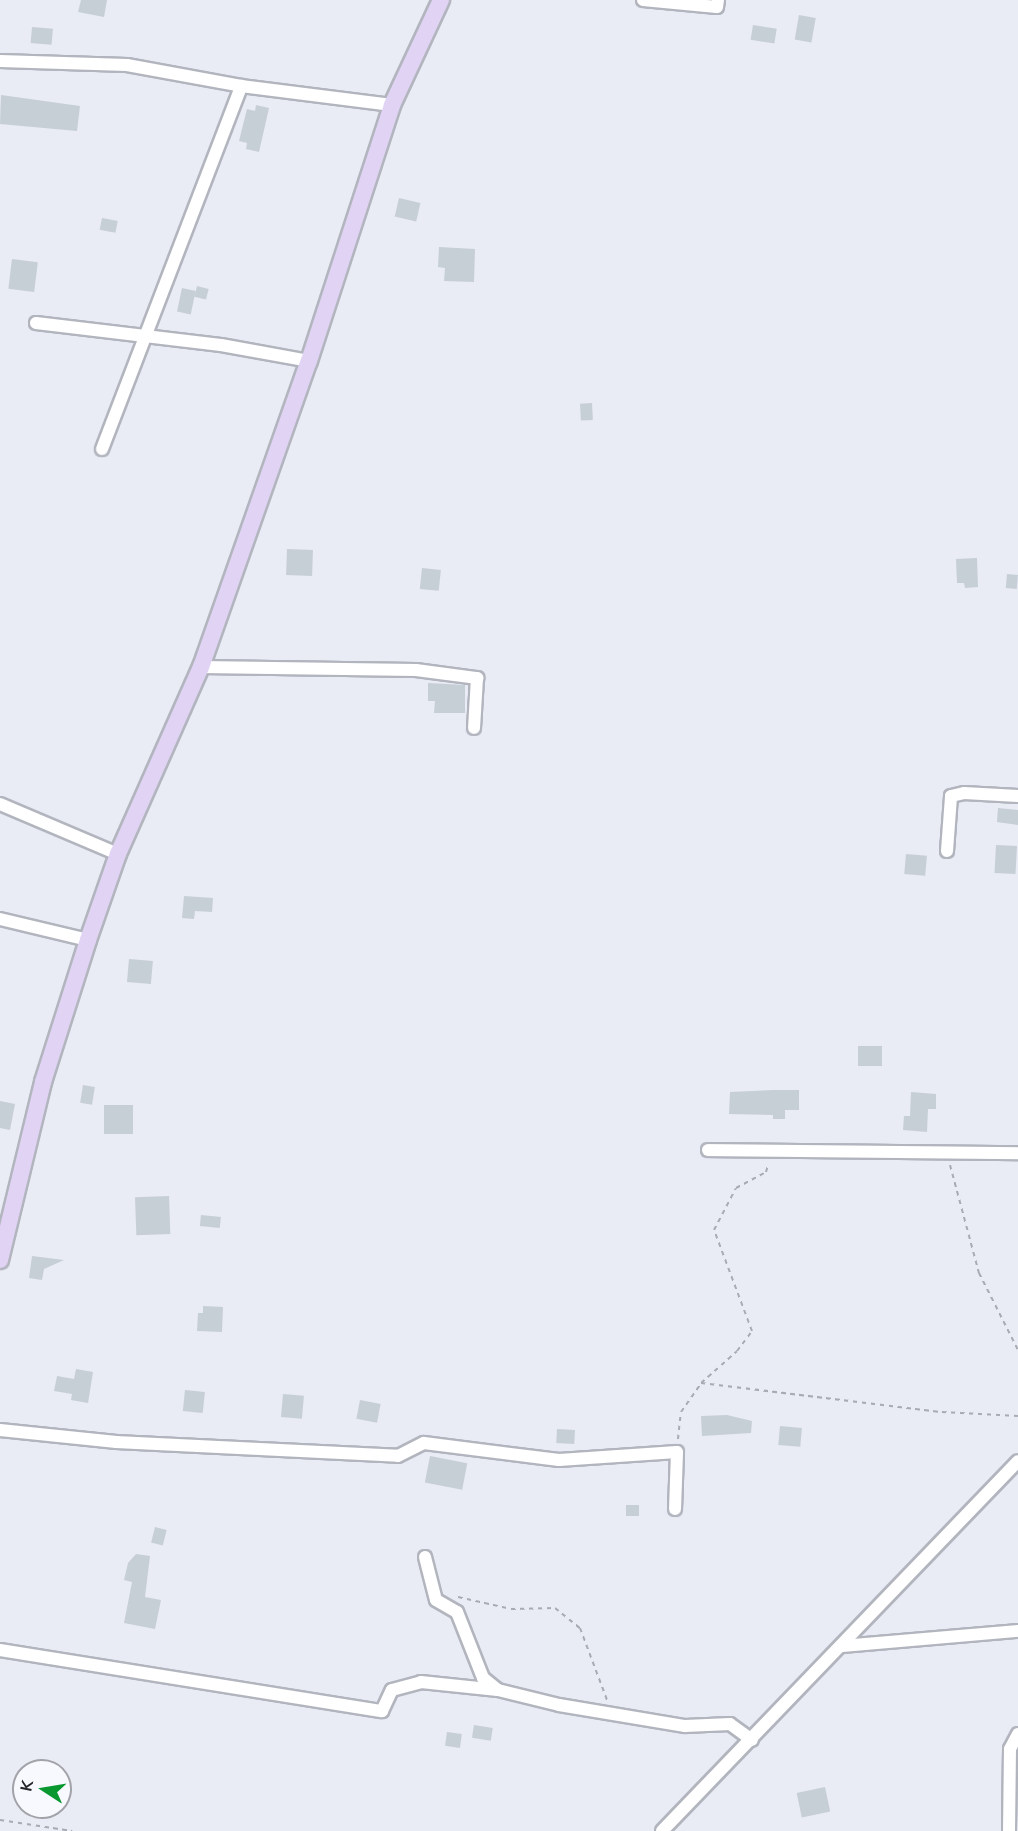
<!DOCTYPE html>
<html>
<head>
<meta charset="utf-8">
<style>
  body { margin:0 }
  #map { position:relative; width:1018px; height:1831px; overflow:hidden; background:#e9ebf5; font-family:Mulish,sans-serif }
  div>[style] { position:absolute }
  .building>* { inset:0; background:#c7cfd6; transform-origin:0 0 }
  .path>* { height:2px; margin-top:-1px; transform-origin:0; background:repeating-linear-gradient(90deg,#a9abb3 0 4.5px,transparent 0 9px) }
  .roads { filter:drop-shadow(2px 0 #b2b5be) drop-shadow(-2px 0 #b2b5be) drop-shadow(0 2px #b2b5be) drop-shadow(0 -2px #b2b5be) }
  .minor>* { height:12px; margin:-6px; padding:0 6px; transform-origin:6px; border-radius:6px; background:#fff }
  .secondary>* { height:16px; margin:-8px; padding:0 8px; transform-origin:8px; border-radius:8px; background:#e0d3f4 }
  span { translate:-50% -50%; white-space:nowrap; text-align:center; line-height:1.15; -webkit-text-stroke:5px #f7f9ff; paint-order:stroke }
  .north { position:absolute; left:12px; top:1759px; width:60px; height:60px; box-sizing:border-box; background:#f7f9ff; border:2px solid #a2a3a9; border-radius:50%; rotate:282deg; font-size:16px; font-weight:700; line-height:24px; text-align:center; color:#222327 }
  .north::after { content:''; display:block; margin:auto; width:21px; height:27px; background:#099830; clip-path:polygon(50% 0,100% 100%,50% 72%,0 100%) }
</style>
</head>
<body>
<div id="map">
  <div class="building">
    <div style="clip-path:polygon(81px 0,107px 0,104px 17px,78px 12px)"></div>
    <div style="left:799px;top:15px;width:17px;height:25px;rotate:10deg"></div>
    <div style="left:753px;top:25px;width:24px;height:15px;rotate:9deg"></div>
    <div style="left:32px;top:27px;width:21px;height:16px;rotate:5deg"></div>
    <div style="clip-path:polygon(1px 95px,80px 106px,77px 131px,0 124px)"></div>
    <div style="clip-path:polygon(256px 105px,269px 108px,259px 152px,246px 149px,247px 143px,239px 141px,247px 109px,255px 111px)"></div>
    <div style="left:399px;top:198px;width:22px;height:19px;rotate:13deg"></div>
    <div style="left:102px;top:218px;width:16px;height:12px;rotate:11deg"></div>
    <div style="clip-path:polygon(439px 247px,475px 249px,474px 282px,444px 281px,445px 268px,438px 267px)"></div>
    <div style="left:12px;top:259px;width:26px;height:30px;rotate:7deg"></div>
    <div style="left:197px;top:286px;width:12px;height:11px;rotate:14deg"></div>
    <div style="left:182px;top:288px;width:14px;height:24px;rotate:12deg"></div>
    <div style="left:592px;top:403px;width:17px;height:12px;rotate:87deg"></div>
    <div style="left:287px;top:549px;width:26px;height:26px;rotate:2deg"></div>
    <div style="clip-path:polygon(977px 558px,978px 587px,965px 588px,964px 583px,957px 583px,956px 559px)"></div>
    <div style="left:422px;top:568px;width:19px;height:21px;rotate:6deg"></div>
    <div style="left:1007px;top:574px;width:11px;height:14px;rotate:5deg"></div>
    <div style="clip-path:polygon(428px 683px,465px 685px,465px 713px,434px 713px,435px 701px,428px 701px)"></div>
    <div style="clip-path:polygon(998px 808px,1018px 810px,1018px 825px,997px 822px)"></div>
    <div style="left:996px;top:845px;width:21px;height:28px;rotate:3deg"></div>
    <div style="left:906px;top:854px;width:21px;height:20px;rotate:5deg"></div>
    <div style="clip-path:polygon(184px 896px,213px 898px,212px 912px,195px 911px,194px 919px,182px 918px)"></div>
    <div style="left:129px;top:959px;width:24px;height:23px;rotate:5deg"></div>
    <div style="left:858px;top:1046px;width:24px;height:20px"></div>
    <div style="left:83px;top:1085px;width:12px;height:18px;rotate:9deg"></div>
    <div style="clip-path:polygon(773px 1090px,799px 1090px,799px 1110px,785px 1110px,785px 1119px,773px 1119px,773px 1115px,729px 1114px,730px 1092px)"></div>
    <div style="clip-path:polygon(911px 1092px,936px 1094px,936px 1109px,928px 1109px,927px 1132px,903px 1130px,904px 1116px,910px 1116px)"></div>
    <div style="clip-path:polygon(0 1101px,15px 1104px,10px 1130px,0 1128px)"></div>
    <div style="left:133px;top:1105px;width:29px;height:29px;rotate:90deg"></div>
    <div style="left:169px;top:1196px;width:38px;height:34px;rotate:88deg"></div>
    <div style="left:201px;top:1215px;width:20px;height:11px;rotate:6deg"></div>
    <div style="clip-path:polygon(32px 1256px,64px 1260px,44px 1269px,42px 1280px,29px 1278px)"></div>
    <div style="clip-path:polygon(203px 1306px,223px 1307px,222px 1332px,197px 1331px,198px 1313px,203px 1313px)"></div>
    <div style="clip-path:polygon(76px 1369px,93px 1372px,88px 1403px,71px 1400px,72px 1394px,54px 1391px,57px 1376px,74px 1379px)"></div>
    <div style="left:185px;top:1390px;width:20px;height:21px;rotate:6deg"></div>
    <div style="left:283px;top:1394px;width:21px;height:23px;rotate:5deg"></div>
    <div style="left:360px;top:1400px;width:21px;height:19px;rotate:11deg"></div>
    <div style="clip-path:polygon(727px 1415px,752px 1421px,751px 1433px,702px 1436px,701px 1416px)"></div>
    <div style="left:780px;top:1426px;width:22px;height:19px;rotate:5deg"></div>
    <div style="left:557px;top:1429px;width:18px;height:14px;rotate:3deg"></div>
    <div style="left:430px;top:1456px;width:38px;height:27px;rotate:11deg"></div>
    <div style="left:626px;top:1505px;width:13px;height:11px"></div>
    <div style="left:155px;top:1527px;width:12px;height:16px;rotate:14deg"></div>
    <div style="clip-path:polygon(136px 1554px,150px 1556px,145px 1597px,161px 1600px,155px 1629px,124px 1623px,132px 1582px,124px 1580px,128px 1563px)"></div>
    <div style="left:474px;top:1725px;width:19px;height:13px;rotate:9deg"></div>
    <div style="left:447px;top:1732px;width:15px;height:14px;rotate:8deg"></div>
    <div style="left:825px;top:1787px;width:25px;height:29px;rotate:78deg"></div>
  </div>
  <div class="path">
    <div style="left:950px;top:1165px;width:112px;rotate:75deg"></div>
    <div style="left:979px;top:1273px;width:86px;rotate:63.1deg"></div>
    <div style="left:701px;top:1383px;width:48px;rotate:-41.6deg"></div>
    <div style="left:737px;top:1351px;width:25px;rotate:-53deg"></div>
    <div style="left:752px;top:1331px;width:108px;rotate:-110.6deg"></div>
    <div style="left:714px;top:1230px;width:47px;rotate:-62.4deg"></div>
    <div style="left:736px;top:1188px;width:34px;rotate:-28deg"></div>
    <div style="left:766px;top:1172px;width:7px;rotate:-74deg"></div>
    <div style="left:678px;top:1439px;width:27px;rotate:-84deg"></div>
    <div style="left:681px;top:1412px;width:35px;rotate:-55deg"></div>
    <div style="left:701px;top:1383px;width:243px;rotate:6.9deg"></div>
    <div style="left:942px;top:1412px;width:76px;rotate:3deg"></div>
    <div style="left:458px;top:1597px;width:54px;rotate:12.8deg"></div>
    <div style="left:511px;top:1609px;width:44px;rotate:-1.3deg"></div>
    <div style="left:555px;top:1608px;width:32px;rotate:39deg"></div>
    <div style="left:580px;top:1628px;width:77px;rotate:69.4deg"></div>
    <div style="left:0;top:1820px;width:73px;rotate:8.7deg"></div>
  </div>
  <div class="roads">
    <div class="minor">
      <div style="left:643px;top:0;width:74px;rotate:5.4deg"></div>
      <div style="left:717px;top:7px;width:7px;rotate:-82deg"></div>
      <div style="left:0;top:61px;width:127px;rotate:1.8deg"></div>
      <div style="left:127px;top:65px;width:116px;rotate:10.4deg"></div>
      <div style="left:241px;top:86px;width:152px;rotate:7.2deg"></div>
      <div style="left:36px;top:323px;width:186px;rotate:6.8deg"></div>
      <div style="left:221px;top:345px;width:89px;rotate:10.3deg"></div>
      <div style="left:102px;top:449px;width:389px;rotate:-69deg"></div>
      <div style="left:201px;top:667px;width:215px;rotate:0.8deg"></div>
      <div style="left:416px;top:670px;width:62px;rotate:7.5deg"></div>
      <div style="left:477px;top:678px;width:50px;rotate:93.4deg"></div>
      <div style="left:0;top:804px;width:128px;rotate:23deg"></div>
      <div style="left:947px;top:851px;width:55px;rotate:-85.8deg"></div>
      <div style="left:951px;top:796px;width:13px;rotate:-13deg"></div>
      <div style="left:964px;top:793px;width:54px;rotate:3.2deg"></div>
      <div style="left:0;top:919px;width:90px;rotate:13.4deg"></div>
      <div style="left:708px;top:1150px;width:310px;rotate:0.6deg"></div>
      <div style="left:0;top:1430px;width:117px;rotate:5.9deg"></div>
      <div style="left:116px;top:1442px;width:282px;rotate:2.8deg"></div>
      <div style="left:398px;top:1456px;width:29px;rotate:-27deg"></div>
      <div style="left:424px;top:1443px;width:136px;rotate:7.2deg"></div>
      <div style="left:559px;top:1460px;width:118px;rotate:-3.9deg"></div>
      <div style="left:677px;top:1452px;width:57px;rotate:92deg"></div>
      <div style="left:425px;top:1557px;width:44px;rotate:75.7deg"></div>
      <div style="left:436px;top:1600px;width:24px;rotate:30deg"></div>
      <div style="left:457px;top:1612px;width:71px;rotate:68.5deg"></div>
      <div style="left:483px;top:1678px;width:19px;rotate:39deg"></div>
      <div style="left:498px;top:1690px;width:63px;rotate:13.8deg"></div>
      <div style="left:559px;top:1705px;width:128px;rotate:9.5deg"></div>
      <div style="left:685px;top:1726px;width:45px;rotate:-2.5deg"></div>
      <div style="left:730px;top:1724px;width:27px;rotate:36deg"></div>
      <div style="left:842px;top:1646px;width:177px;rotate:-4.9deg"></div>
      <div style="left:0;top:1650px;width:387px;rotate:9.1deg"></div>
      <div style="left:382px;top:1711px;width:23px;rotate:-65deg"></div>
      <div style="left:392px;top:1690px;width:30px;rotate:-15deg"></div>
      <div style="left:421px;top:1682px;width:77px;rotate:5.9deg"></div>
      <div style="left:662px;top:1831px;width:513px;rotate:-46.1deg"></div>
      <div style="left:1009px;top:1831px;width:82px;rotate:-89.3deg"></div>
      <div style="left:1010px;top:1749px;width:17px;rotate:-62deg"></div>
    </div>
    <div class="secondary">
      <div style="left:0;top:1260px;width:183px;rotate:-76.4deg"></div>
      <div style="left:43px;top:1082px;width:149px;rotate:-72.4deg"></div>
      <div style="left:88px;top:940px;width:91px;rotate:-70.8deg"></div>
      <div style="left:118px;top:854px;width:205px;rotate:-66.1deg"></div>
      <div style="left:201px;top:667px;width:324px;rotate:-70.6deg"></div>
      <div style="left:309px;top:361px;width:269px;rotate:-72deg"></div>
      <div style="left:392px;top:105px;width:116px;rotate:-65deg"></div>
    </div>
  </div>
  <div class="north">K</div>
</div>
</body>
</html>
